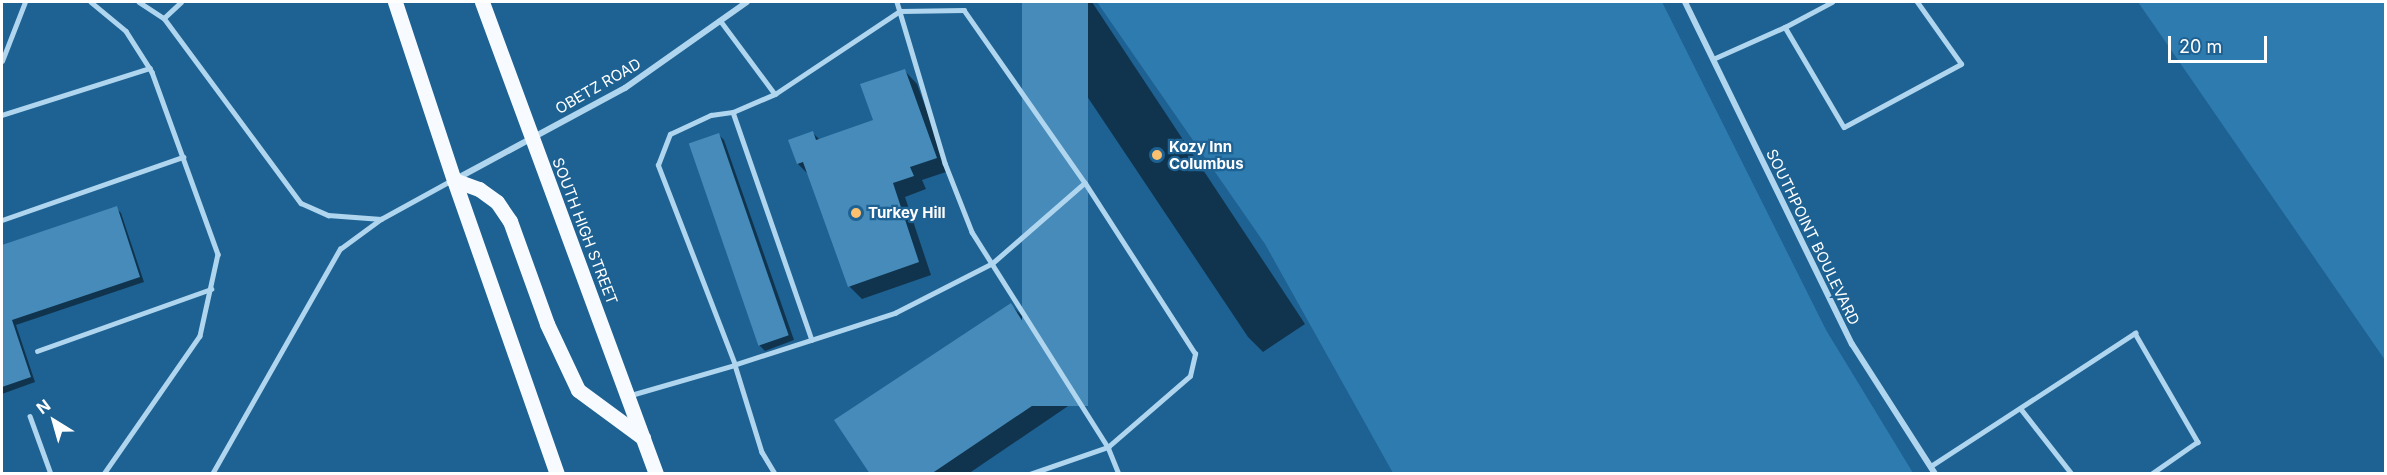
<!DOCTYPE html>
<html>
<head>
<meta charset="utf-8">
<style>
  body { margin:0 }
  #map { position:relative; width:2387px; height:475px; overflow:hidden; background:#1e6293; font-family:Inter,sans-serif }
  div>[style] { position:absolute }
  .green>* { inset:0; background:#2e7baf }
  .shadow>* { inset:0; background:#0007 }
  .building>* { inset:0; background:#468bba; transform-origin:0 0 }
  .service>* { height:4.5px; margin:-2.25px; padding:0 2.25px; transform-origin:2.25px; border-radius:2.25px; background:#b0d5ee }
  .minor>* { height:6px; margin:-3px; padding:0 3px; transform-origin:3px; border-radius:3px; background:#b0d5ee }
  .primary>* { height:15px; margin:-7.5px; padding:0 7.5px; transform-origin:7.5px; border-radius:7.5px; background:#f7fbff }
  .dots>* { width:16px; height:16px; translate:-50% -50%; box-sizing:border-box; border:3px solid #1e6293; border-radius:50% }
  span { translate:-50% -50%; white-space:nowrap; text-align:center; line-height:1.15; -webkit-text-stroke:4.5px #1e6293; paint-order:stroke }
  .street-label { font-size:15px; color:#fff }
  .poi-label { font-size:15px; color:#fff; font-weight:700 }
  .left { translate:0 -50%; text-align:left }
  .frame { position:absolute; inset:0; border:3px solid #fff; pointer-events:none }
  .north { position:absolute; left:24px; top:391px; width:60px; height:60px; -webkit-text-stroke:4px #1e6293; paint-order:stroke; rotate:323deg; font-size:16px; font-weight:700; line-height:24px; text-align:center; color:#fff }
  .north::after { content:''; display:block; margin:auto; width:21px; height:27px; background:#fff; clip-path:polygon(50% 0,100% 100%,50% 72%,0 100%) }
  .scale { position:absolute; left:2168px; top:36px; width:99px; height:27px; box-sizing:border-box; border:3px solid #fff; border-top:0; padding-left:8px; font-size:18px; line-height:21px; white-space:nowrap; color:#fff; -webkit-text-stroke:4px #1e6293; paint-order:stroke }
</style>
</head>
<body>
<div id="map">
  <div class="green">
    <div style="clip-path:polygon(1097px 2px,1662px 2px,1826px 330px,1913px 473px,1393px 473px,1265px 244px)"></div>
    <div style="clip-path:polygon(2138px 2px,2385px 2px,2385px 360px)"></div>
  </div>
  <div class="shadow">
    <div style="clip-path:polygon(1024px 2px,1092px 2px,1305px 324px,1263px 352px,1248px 337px)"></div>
    <div style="clip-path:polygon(904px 70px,917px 84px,949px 171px,922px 180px,926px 189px,905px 197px,931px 275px,862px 299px,849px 286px,809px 175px,798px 164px,790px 141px,813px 133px,820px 140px,875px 121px)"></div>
    <div style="clip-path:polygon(719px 135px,724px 140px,794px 340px,765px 351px,760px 346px)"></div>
    <div style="clip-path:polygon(116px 208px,121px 213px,144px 282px,16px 325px,35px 382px,2px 394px,2px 247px)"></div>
    <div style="clip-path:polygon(1011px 305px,1026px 320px,1077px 400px,968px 474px,871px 474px)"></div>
  </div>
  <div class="building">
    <div style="left:1022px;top:2px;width:66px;height:404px"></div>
    <div style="clip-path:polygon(905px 69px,937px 158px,910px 167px,914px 176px,893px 183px,919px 262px,848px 287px,803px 162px,797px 164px,788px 140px,813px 131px,816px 140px,873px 120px,860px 84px)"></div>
    <div style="left:719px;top:133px;width:214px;height:32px;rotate:71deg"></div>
    <div style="clip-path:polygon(117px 206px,140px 277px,12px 320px,31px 377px,2px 387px,2px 245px)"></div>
    <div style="clip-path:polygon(1011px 303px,1063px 385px,931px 474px,870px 474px,834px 420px)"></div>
  </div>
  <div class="service">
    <div style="left:91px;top:2px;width:45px;rotate:39.6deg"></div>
    <div style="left:126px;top:31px;width:49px;rotate:57.6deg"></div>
    <div style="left:152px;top:72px;width:194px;rotate:70.1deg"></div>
    <div style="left:218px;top:254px;width:84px;rotate:102.4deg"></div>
    <div style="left:200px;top:336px;width:168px;rotate:124.8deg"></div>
    <div style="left:139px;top:2px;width:30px;rotate:33deg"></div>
    <div style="left:164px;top:18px;width:230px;rotate:53.5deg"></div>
    <div style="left:301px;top:203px;width:30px;rotate:24deg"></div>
    <div style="left:328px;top:215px;width:53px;rotate:4.3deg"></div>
    <div style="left:897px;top:2px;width:168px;rotate:73.4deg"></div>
    <div style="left:945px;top:163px;width:74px;rotate:68.6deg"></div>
    <div style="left:972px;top:232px;width:254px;rotate:57.7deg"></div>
    <div style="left:1108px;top:447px;width:29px;rotate:68deg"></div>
    <div style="left:164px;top:18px;width:23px;rotate:-43deg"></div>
    <div style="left:720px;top:20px;width:92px;rotate:53.4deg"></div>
    <div style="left:775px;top:94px;width:150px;rotate:-33.6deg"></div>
    <div style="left:900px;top:11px;width:64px;rotate:-0.9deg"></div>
    <div style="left:964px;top:10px;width:211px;rotate:55deg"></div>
    <div style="left:1085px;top:183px;width:123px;rotate:138.9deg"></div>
    <div style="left:992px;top:264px;width:108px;rotate:153deg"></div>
    <div style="left:896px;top:313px;width:169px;rotate:162.1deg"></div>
    <div style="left:735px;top:365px;width:214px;rotate:-111.1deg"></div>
    <div style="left:658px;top:165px;width:33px;rotate:-69deg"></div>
    <div style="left:670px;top:134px;width:45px;rotate:-24.9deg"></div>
    <div style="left:711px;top:115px;width:22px;rotate:-8deg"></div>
    <div style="left:733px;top:112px;width:46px;rotate:-23.2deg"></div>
    <div style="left:1785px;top:27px;width:116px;rotate:59.5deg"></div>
    <div style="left:1844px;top:127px;width:133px;rotate:-28.3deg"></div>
    <div style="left:1961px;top:64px;width:76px;rotate:-125.4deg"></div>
    <div style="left:1713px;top:59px;width:79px;rotate:-24deg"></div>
    <div style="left:1785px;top:27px;width:53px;rotate:-28deg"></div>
    <div style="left:2px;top:61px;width:63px;rotate:-68.7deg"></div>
    <div style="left:733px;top:112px;width:241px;rotate:70.9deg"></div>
    <div style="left:2px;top:115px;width:155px;rotate:-17.6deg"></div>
    <div style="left:2px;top:220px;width:192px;rotate:-19.2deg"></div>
    <div style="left:37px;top:351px;width:185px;rotate:-19.6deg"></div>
    <div style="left:631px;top:395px;width:108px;rotate:-16.1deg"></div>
    <div style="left:735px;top:365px;width:91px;rotate:72.8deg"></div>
    <div style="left:762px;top:452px;width:26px;rotate:59deg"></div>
    <div style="left:2021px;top:409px;width:83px;rotate:51.9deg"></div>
    <div style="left:30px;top:416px;width:62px;rotate:70.1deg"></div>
    <div style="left:1931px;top:466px;width:244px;rotate:-33.1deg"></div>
    <div style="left:2135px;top:333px;width:126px;rotate:60deg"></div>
    <div style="left:2198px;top:442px;width:56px;rotate:145.2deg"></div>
    <div style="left:212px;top:474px;width:259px;rotate:-60.4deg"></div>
    <div style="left:340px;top:249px;width:51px;rotate:-36.2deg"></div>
    <div style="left:381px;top:219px;width:81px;rotate:-28.8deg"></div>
    <div style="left:1030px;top:474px;width:83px;rotate:-19.1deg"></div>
    <div style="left:1108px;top:447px;width:108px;rotate:-40.9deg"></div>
    <div style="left:1190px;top:376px;width:23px;rotate:-77deg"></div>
    <div style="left:1195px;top:354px;width:203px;rotate:-122.8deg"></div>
  </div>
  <div class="minor">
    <div style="left:1685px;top:2px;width:381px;rotate:64deg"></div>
    <div style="left:1852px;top:344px;width:154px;rotate:57.4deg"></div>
    <div style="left:456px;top:179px;width:192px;rotate:-28.3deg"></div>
    <div style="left:625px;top:88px;width:149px;rotate:-35.2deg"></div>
  </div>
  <div class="primary">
    <div style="left:395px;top:2px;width:188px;rotate:71.7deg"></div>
    <div style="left:454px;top:180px;width:312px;rotate:70.7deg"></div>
    <div style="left:482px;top:2px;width:503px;rotate:69.76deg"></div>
    <div style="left:454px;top:180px;width:27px;rotate:20deg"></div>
    <div style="left:479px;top:189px;width:22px;rotate:36deg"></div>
    <div style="left:497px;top:202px;width:23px;rotate:56deg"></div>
    <div style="left:510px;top:221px;width:109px;rotate:70.2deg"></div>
    <div style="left:547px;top:324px;width:73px;rotate:64.8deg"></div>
    <div style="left:578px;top:390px;width:81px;rotate:36.4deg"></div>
  </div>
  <div class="dots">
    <div style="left:1157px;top:155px;background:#fdc06f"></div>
    <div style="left:856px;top:213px;background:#fdc06f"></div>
  </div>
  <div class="street-label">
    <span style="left:598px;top:86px;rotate:-30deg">OBETZ ROAD</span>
    <span style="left:585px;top:231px;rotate:69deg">SOUTH HIGH STREET</span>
    <span style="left:1813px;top:237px;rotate:64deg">SOUTHPOINT BOULEVARD</span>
  </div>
  <div class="poi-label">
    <span class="left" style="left:1169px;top:155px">Kozy Inn<br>Columbus</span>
    <span class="left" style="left:868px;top:213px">Turkey Hill</span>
  </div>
  <div class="frame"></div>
  <div class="north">N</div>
  <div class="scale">20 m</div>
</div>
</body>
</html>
